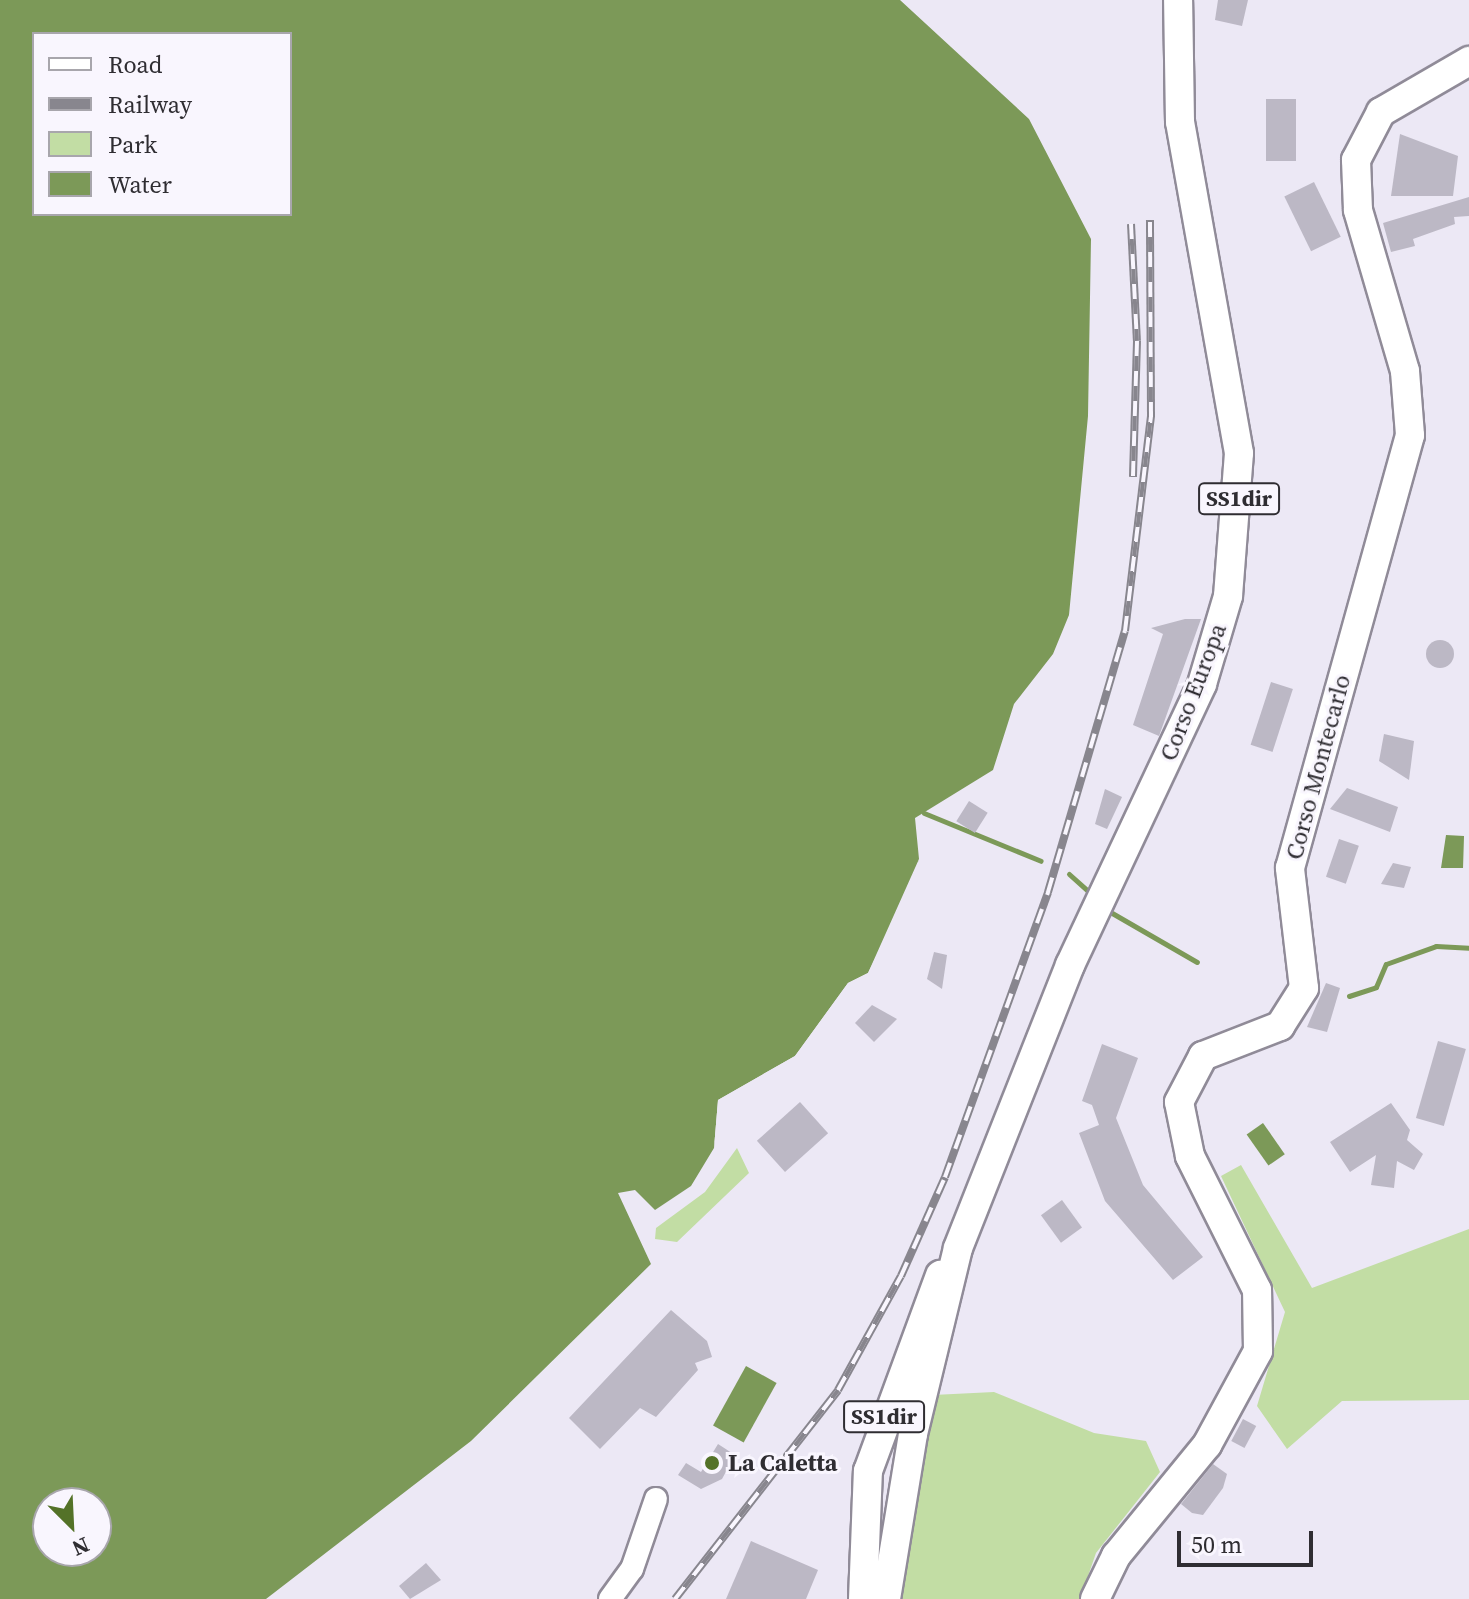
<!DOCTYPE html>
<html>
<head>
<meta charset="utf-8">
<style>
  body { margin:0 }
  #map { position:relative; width:1469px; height:1599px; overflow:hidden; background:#ece8f5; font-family:"Source Serif 4",serif }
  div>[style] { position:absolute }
  .green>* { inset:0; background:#c2dda4 }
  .water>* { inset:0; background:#7c9958; transform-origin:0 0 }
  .pier>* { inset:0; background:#ece8f5 }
  .stream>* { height:5px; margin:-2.5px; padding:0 2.5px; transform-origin:2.5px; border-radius:2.5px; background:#7c9958 }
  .building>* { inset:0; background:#bcb8c5; transform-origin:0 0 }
  .round { border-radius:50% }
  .roads { filter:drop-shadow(2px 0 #908b98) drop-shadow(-2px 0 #908b98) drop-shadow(0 2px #908b98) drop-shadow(0 -2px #908b98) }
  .minor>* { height:22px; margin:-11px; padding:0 11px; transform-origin:11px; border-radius:11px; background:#fff }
  .major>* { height:28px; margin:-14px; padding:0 14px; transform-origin:14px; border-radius:14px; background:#fff }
  .rail>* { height:8px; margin-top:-4px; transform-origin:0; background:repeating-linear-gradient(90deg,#f9f6fe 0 15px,#88868e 0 30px); box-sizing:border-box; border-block:2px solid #88868e }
  .dots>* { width:22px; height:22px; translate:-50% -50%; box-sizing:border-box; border:4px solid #f9f6fe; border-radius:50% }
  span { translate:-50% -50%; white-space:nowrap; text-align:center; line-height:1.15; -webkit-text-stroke:6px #f9f6fe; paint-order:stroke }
  .shield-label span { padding:2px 6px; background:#f9f6fe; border:2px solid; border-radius:6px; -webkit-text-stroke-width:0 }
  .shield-label { font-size:22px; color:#2f2d32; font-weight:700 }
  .street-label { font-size:24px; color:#2f2d32 }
  .poi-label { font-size:24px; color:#2f2d32; font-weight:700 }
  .left { translate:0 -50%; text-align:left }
  .legend { position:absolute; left:32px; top:32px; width:260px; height:184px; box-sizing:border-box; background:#f9f6fe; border:2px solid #a8a6ac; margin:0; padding:10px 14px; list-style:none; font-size:24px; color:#2f2d32 }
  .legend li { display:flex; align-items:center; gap:16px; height:40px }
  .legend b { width:40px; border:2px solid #a8a6ac }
  .north { position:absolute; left:32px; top:1487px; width:80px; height:80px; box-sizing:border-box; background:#f9f6fe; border:2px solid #a8a6ac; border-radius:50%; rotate:156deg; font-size:22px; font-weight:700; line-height:32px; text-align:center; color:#2f2d32 }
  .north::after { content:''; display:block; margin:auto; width:28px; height:36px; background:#547228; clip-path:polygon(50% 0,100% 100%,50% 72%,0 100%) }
  .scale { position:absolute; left:1177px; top:1531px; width:136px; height:36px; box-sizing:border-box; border:4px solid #2f2d32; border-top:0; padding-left:10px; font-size:24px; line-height:28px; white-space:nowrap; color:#2f2d32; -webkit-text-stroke:6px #f9f6fe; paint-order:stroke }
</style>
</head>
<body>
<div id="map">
  <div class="green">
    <div style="clip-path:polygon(737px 1148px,749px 1173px,677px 1242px,655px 1239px,656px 1228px,705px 1192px)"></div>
    <div style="clip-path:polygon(1241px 1165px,1312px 1288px,1469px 1229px,1469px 1400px,1342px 1401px,1287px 1449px,1257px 1406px,1285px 1312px,1221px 1176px)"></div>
    <div style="clip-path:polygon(994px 1392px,1094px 1433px,1146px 1441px,1160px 1472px,1096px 1553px,1080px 1599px,898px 1599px,933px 1395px)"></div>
  </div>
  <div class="water">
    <div style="clip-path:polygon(evenodd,0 0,900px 0,1029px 119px,1091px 239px,1088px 416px,1069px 615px,1053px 654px,1014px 704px,993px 770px,915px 818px,919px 859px,911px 887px,868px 973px,848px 983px,795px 1056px,718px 1100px,714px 1148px,691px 1186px,655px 1210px,635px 1190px,618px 1193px,651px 1264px,471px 1441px,266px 1599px,0 1599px,0 0,34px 34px,290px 34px,290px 214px,34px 214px,34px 34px,0 0,48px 1503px,96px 1503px,96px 1551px,48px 1551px,48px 1503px)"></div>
    <div style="clip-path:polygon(1446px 835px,1464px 836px,1463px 868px,1441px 868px)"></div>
    <div style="left:1263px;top:1123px;width:38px;height:20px;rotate:55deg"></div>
    <div style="left:746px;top:1366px;width:35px;height:68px;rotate:29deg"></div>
  </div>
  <div class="pier">
    <div style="clip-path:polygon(919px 859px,915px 888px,871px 976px,852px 986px,798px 1059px,721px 1103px,714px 1148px,718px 1100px,795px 1056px,848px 983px,868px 973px)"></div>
  </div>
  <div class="stream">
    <div style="left:924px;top:813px;width:126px;rotate:22.3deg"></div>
    <div style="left:1069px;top:874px;width:25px;rotate:42deg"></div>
    <div style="left:1112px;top:913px;width:98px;rotate:30deg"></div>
    <div style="left:1349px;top:996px;width:28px;rotate:-18deg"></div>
    <div style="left:1376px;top:987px;width:25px;rotate:-67deg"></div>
    <div style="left:1386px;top:964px;width:53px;rotate:-19.8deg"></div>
    <div style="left:1436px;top:946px;width:33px;rotate:3deg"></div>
  </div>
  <div class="building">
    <div style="clip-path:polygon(1218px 0,1248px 0,1242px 26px,1215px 20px)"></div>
    <div style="left:1266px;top:99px;width:30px;height:62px"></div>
    <div style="clip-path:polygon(1400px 134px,1458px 156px,1453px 196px,1391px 196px)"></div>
    <div style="left:1314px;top:182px;width:61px;height:33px;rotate:64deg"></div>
    <div style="clip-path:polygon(1469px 197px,1469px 216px,1454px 217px,1455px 224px,1413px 239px,1415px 246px,1391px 252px,1383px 223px)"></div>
    <div style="clip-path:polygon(1185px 619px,1201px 619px,1159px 736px,1133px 725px,1163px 634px,1151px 628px)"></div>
    <div class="round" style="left:1426px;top:640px;width:28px;height:28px"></div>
    <div style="left:1271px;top:682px;width:23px;height:66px;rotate:18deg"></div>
    <div style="clip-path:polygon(1384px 734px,1414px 741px,1409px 780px,1379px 761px)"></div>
    <div style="clip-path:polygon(1347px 788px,1398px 807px,1390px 832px,1330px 809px)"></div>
    <div style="clip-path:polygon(1105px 789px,1122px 797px,1107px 829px,1095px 824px)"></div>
    <div style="left:969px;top:801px;width:22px;height:24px;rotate:32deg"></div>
    <div style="left:1339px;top:839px;width:21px;height:40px;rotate:19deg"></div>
    <div style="clip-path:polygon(1393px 863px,1411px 867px,1404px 888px,1381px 884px)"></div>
    <div style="clip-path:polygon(934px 952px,947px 955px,942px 989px,927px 979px)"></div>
    <div style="clip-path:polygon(1326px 983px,1340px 988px,1327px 1032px,1307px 1027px)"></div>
    <div style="clip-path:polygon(872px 1005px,897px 1019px,874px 1042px,855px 1023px)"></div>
    <div style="left:1438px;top:1041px;width:29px;height:80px;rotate:16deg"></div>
    <div style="clip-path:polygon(1102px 1044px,1138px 1058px,1116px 1118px,1143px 1185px,1203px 1257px,1173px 1280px,1105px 1201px,1079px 1133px,1099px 1125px,1092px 1105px,1082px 1101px)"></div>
    <div style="left:800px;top:1102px;width:42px;height:58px;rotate:48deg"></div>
    <div style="clip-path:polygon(1391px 1103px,1410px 1130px,1407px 1140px,1423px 1154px,1414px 1170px,1397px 1161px,1394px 1188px,1371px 1185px,1376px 1155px,1350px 1172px,1330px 1142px)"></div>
    <div style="left:1062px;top:1200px;width:34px;height:26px;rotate:54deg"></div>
    <div style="clip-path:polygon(671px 1310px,707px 1341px,712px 1357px,695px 1363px,698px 1370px,656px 1417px,640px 1408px,600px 1449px,569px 1418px)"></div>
    <div style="left:1243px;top:1419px;width:15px;height:25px;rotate:28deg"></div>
    <div style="clip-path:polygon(718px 1444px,735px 1455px,722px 1479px,701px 1489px,678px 1475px,686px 1463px,701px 1472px)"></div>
    <div style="clip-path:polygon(1213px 1464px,1227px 1474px,1223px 1488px,1203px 1515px,1192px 1513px,1181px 1504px)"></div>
    <div style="clip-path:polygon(751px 1541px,818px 1570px,806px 1599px,726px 1599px)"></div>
    <div style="clip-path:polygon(426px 1563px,441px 1580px,410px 1599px,399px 1586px)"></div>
  </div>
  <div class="roads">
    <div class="minor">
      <div style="left:610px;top:1599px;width:37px;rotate:-54deg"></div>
      <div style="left:632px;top:1569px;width:74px;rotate:-71.1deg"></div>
    </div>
    <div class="major">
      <div style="left:863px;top:1599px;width:128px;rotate:-87.8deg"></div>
      <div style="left:868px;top:1471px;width:209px;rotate:-69.8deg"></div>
      <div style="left:886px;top:1599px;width:167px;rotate:-80.7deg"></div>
      <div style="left:913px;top:1434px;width:191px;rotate:-76.4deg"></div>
      <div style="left:958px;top:1248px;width:304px;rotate:-68.4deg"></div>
      <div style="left:1070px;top:965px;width:310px;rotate:-64.8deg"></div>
      <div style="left:1202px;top:684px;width:92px;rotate:-73.5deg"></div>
      <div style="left:1228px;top:596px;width:143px;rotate:-85.6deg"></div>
      <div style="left:1239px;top:453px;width:336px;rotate:-100.1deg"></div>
      <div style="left:1180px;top:122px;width:122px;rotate:-90.9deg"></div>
      <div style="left:1095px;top:1599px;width:48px;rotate:-64deg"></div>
      <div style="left:1116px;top:1556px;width:144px;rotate:-50.7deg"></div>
      <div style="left:1207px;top:1445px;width:107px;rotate:-61.5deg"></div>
      <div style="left:1258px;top:1351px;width:61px;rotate:-90.9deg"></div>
      <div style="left:1257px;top:1290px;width:150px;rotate:-116.6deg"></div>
      <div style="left:1190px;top:1156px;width:55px;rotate:-101.5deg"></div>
      <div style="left:1179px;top:1102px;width:52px;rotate:-62.4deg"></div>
      <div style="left:1203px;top:1056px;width:83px;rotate:-21.3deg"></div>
      <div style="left:1280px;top:1026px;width:45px;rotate:-57.7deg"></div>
      <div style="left:1304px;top:988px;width:121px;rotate:-96.7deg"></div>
      <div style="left:1290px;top:868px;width:449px;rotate:-74.5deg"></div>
      <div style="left:1410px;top:435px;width:64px;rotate:-94.5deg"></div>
      <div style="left:1405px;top:371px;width:168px;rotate:-106.3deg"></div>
      <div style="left:1358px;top:210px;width:50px;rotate:-92.3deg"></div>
      <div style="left:1356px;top:160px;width:54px;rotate:-62.5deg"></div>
      <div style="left:1381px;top:112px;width:102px;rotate:-30.1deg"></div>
    </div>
  </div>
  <div class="rail">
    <div style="left:1131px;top:224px;width:117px;rotate:87.1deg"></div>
    <div style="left:1137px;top:341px;width:136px;rotate:91.7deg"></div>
    <div style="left:675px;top:1599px;width:265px;rotate:-52deg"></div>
    <div style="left:838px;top:1390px;width:130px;rotate:-61.1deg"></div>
    <div style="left:901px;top:1276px;width:108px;rotate:-66deg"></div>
    <div style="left:945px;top:1177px;width:303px;rotate:-70.1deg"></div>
    <div style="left:1048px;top:892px;width:272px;rotate:-73.6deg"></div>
    <div style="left:1125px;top:631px;width:216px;rotate:-83.1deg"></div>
    <div style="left:1151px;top:417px;width:197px;rotate:-90.3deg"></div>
  </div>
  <div class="dots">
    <div style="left:712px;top:1463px;background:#547228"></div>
  </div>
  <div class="shield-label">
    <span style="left:1239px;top:499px">SS1dir</span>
    <span style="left:884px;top:1417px">SS1dir</span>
  </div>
  <div class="street-label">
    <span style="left:1193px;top:692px;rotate:-69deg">Corso Europa</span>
    <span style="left:1318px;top:767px;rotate:-75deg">Corso Montecarlo</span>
  </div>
  <div class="poi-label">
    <span class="left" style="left:728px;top:1463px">La Caletta</span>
  </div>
  <ul class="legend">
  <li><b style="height:10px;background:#fff"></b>Road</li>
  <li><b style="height:10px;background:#88868e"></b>Railway</li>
  <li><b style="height:22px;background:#c2dda4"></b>Park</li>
  <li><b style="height:22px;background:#7c9958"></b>Water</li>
  </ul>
  <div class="north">N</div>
  <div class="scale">50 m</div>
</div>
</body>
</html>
